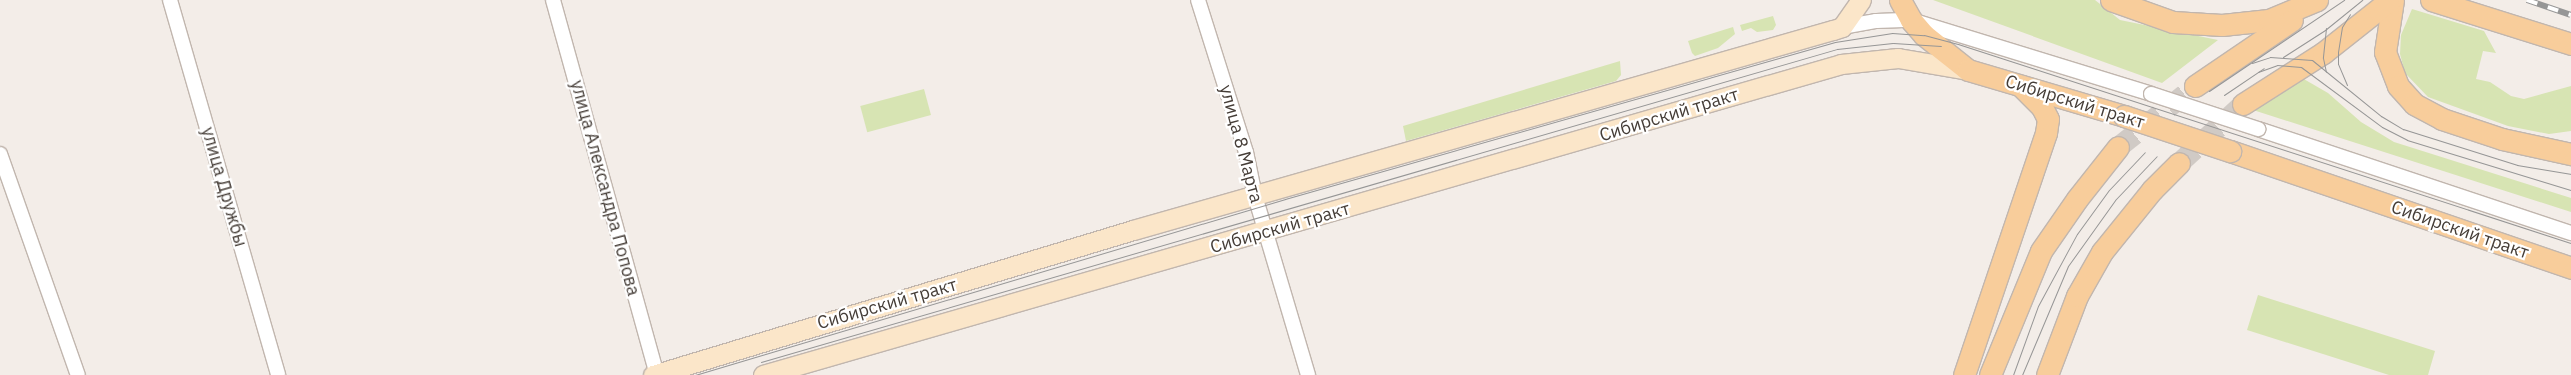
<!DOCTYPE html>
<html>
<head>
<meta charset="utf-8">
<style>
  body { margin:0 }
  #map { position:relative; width:2571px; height:375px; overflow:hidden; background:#f3ede8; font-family:"IBM Plex Sans",sans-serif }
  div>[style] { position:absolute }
  .green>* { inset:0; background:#d7e4b3; transform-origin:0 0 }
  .primary-tunnel>* { height:21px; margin-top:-10.5px; transform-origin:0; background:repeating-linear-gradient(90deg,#d0cac5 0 21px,transparent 0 32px) }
  .roads { filter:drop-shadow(1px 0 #c1b6ae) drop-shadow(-1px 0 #c1b6ae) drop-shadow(0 1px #c1b6ae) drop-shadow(0 -1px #c1b6ae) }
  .minor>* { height:14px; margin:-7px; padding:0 7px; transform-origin:7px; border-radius:7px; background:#fff }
  .secondary>* { height:19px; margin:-9.5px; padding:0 9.5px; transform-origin:9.5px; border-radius:9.5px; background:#fbe6c9 }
  .primary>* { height:21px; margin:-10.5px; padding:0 10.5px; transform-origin:10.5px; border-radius:10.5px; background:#f8cd9b }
  .tram>* { height:1px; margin:-0.5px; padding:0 0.5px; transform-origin:0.5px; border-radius:0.5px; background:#969696 }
  .rail>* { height:5.5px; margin-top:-2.75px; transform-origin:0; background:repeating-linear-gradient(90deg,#fff 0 11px,#969696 0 22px); box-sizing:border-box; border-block:1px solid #969696 }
  .bridges { filter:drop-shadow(1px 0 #c1b6ae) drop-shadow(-1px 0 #c1b6ae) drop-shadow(0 1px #c1b6ae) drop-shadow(0 -1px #c1b6ae) }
  .minor-bridge>* { height:14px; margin:-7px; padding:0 7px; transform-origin:7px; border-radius:7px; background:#fff }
  .primary-bridge>* { height:21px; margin:-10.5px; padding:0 10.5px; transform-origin:10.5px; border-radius:10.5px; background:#f8cd9b }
  span { translate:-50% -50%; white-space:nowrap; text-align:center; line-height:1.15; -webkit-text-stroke:4.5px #fff; paint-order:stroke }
  .street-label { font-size:18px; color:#453d37 }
</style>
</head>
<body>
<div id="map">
  <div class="green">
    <div style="clip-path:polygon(1933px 0,2095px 0,2120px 20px,2218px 40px,2162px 83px)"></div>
    <div style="clip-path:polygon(2412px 9px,2484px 31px,2496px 53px,2483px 51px,2476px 79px,2490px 82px,2511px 96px,2524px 99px,2571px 86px,2571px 131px,2549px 134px,2508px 126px,2428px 97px,2405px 73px,2400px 54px,2401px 35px)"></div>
    <div style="clip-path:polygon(1773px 16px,1776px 25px,1773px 30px,1757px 32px,1751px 28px,1742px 31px,1740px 25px)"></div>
    <div style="clip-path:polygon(1733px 27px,1735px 34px,1718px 48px,1695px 56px,1692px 53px,1688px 41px)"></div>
    <div style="clip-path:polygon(1620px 61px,1621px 75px,1616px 81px,1406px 141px,1403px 126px)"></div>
    <div style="clip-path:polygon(2302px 78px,2328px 93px,2361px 122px,2394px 142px,2571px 198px,2571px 212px,2253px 110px)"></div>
    <div style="left:924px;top:89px;width:27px;height:66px;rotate:75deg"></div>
    <div style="clip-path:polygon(2258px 295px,2435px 351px,2428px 375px,2389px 375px,2247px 330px)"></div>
  </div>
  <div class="primary-tunnel">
    <div style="left:2118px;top:147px;width:98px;rotate:-38.4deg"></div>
    <div style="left:2179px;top:163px;width:87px;rotate:-42.7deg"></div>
  </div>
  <div class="roads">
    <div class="minor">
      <div style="left:170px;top:0;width:390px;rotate:73.9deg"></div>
      <div style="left:553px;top:0;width:389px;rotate:74.5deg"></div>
      <div style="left:1198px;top:0;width:159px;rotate:72.5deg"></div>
      <div style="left:1246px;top:152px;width:45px;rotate:78.4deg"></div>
      <div style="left:1255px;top:196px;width:187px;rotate:73.5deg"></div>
      <div style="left:1842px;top:27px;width:35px;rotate:-10deg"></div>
      <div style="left:1876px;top:21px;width:35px;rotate:-2deg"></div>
      <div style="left:1911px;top:20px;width:251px;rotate:17.1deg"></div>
      <div style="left:2258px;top:129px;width:330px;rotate:18.4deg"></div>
      <div style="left:0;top:154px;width:234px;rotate:70.6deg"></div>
    </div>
    <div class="secondary">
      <div style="left:653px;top:375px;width:501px;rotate:-16.81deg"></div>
      <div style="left:1133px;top:230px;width:728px;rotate:-15.95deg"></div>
      <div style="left:1833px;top:30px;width:9px;rotate:-18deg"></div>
      <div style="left:1842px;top:27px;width:33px;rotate:-55deg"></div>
      <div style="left:763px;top:375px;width:1122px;rotate:-16.09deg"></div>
      <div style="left:1841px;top:64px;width:57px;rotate:-6deg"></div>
      <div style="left:1898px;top:58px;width:71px;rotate:9.7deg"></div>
    </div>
    <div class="primary">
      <div style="left:1900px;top:0;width:23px;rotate:61deg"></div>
      <div style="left:1911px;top:20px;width:20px;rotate:49deg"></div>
      <div style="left:1924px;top:35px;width:56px;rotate:38.5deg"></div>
      <div style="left:1968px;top:70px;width:163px;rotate:16.4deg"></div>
      <div style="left:2111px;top:0;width:66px;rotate:19.5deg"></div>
      <div style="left:2173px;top:22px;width:49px;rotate:3.5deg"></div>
      <div style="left:2222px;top:25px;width:47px;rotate:-6.1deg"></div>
      <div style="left:2269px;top:20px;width:52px;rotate:-22.6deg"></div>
      <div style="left:2393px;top:0;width:53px;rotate:98.7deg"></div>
      <div style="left:2385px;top:52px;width:36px;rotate:69deg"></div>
      <div style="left:2398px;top:86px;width:24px;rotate:48deg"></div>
      <div style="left:2414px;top:104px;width:32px;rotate:28deg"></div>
      <div style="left:2442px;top:119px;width:63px;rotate:18.4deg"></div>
      <div style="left:2502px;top:139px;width:71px;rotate:12.3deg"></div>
      <div style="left:2431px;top:0;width:147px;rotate:17.4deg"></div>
      <div style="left:2195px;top:86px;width:117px;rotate:-34.2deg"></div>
      <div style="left:2243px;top:104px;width:95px;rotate:-32.5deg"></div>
      <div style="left:2323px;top:53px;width:85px;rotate:-38.3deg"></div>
      <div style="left:2230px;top:151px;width:361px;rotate:18.9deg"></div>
      <div style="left:1964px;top:375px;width:256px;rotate:-71.3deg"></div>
      <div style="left:2046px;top:133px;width:14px;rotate:-82deg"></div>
      <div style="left:2048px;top:119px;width:13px;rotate:-117deg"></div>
      <div style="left:2042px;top:107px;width:30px;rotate:-135deg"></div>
      <div style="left:1990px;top:375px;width:134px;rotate:-67.6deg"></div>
      <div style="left:2041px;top:251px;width:63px;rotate:-55.3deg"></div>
      <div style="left:2077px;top:199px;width:66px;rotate:-51.7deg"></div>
      <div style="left:2047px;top:375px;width:85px;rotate:-69.2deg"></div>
      <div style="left:2077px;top:296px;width:51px;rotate:-60.4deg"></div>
      <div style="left:2102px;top:252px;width:80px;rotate:-51.1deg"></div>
      <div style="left:2152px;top:190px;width:38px;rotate:-45deg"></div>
    </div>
  </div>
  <div class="tram">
    <div style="left:2326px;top:28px;width:30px;rotate:96deg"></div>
    <div style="left:2323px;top:58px;width:14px;rotate:78deg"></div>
    <div style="left:2283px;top:57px;width:50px;rotate:-32.7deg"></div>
    <div style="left:2325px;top:30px;width:48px;rotate:-39deg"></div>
    <div style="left:2252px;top:63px;width:19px;rotate:-18deg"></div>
    <div style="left:2270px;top:57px;width:42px;rotate:4.1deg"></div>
    <div style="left:2312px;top:60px;width:89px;rotate:39.1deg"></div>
    <div style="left:2381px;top:116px;width:26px;rotate:31deg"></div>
    <div style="left:2403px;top:129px;width:120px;rotate:17.5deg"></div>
    <div style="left:2517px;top:165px;width:55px;rotate:9.5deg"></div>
    <div style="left:2258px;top:72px;width:20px;rotate:-20deg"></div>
    <div style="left:2277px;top:65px;width:24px;rotate:5deg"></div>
    <div style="left:2301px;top:67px;width:101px;rotate:36.5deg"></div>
    <div style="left:2382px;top:127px;width:28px;rotate:27deg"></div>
    <div style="left:2407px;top:140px;width:171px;rotate:17deg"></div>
    <div style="left:2347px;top:85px;width:23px;rotate:-113deg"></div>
    <div style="left:2338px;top:64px;width:12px;rotate:-90deg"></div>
    <div style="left:2338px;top:52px;width:25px;rotate:-81deg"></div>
    <div style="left:2342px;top:27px;width:15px;rotate:-58deg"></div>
    <div style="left:2209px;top:91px;width:163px;rotate:-34deg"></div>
    <div style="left:2224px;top:95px;width:48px;rotate:-34deg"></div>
    <div style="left:761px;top:362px;width:1121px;rotate:-16.22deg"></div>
    <div style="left:1837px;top:49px;width:56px;rotate:-6.1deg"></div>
    <div style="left:1893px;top:43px;width:48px;rotate:3.6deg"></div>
    <div style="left:695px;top:375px;width:616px;rotate:-16.61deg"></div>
    <div style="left:1285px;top:199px;width:572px;rotate:-15.93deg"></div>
    <div style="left:1835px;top:42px;width:58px;rotate:-9deg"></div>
    <div style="left:1892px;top:33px;width:32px;rotate:4deg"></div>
    <div style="left:1924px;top:35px;width:35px;rotate:15deg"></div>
    <div style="left:1958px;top:44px;width:644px;rotate:17.99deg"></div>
    <div style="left:2013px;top:375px;width:73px;rotate:-70.1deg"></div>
    <div style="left:2038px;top:306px;width:82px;rotate:-61.6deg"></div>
    <div style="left:2077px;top:234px;width:54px;rotate:-54deg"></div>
    <div style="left:2109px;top:190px;width:52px;rotate:-46.5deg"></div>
    <div style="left:2022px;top:375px;width:118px;rotate:-67.1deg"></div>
    <div style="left:2068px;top:266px;width:82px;rotate:-54.4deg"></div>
    <div style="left:2116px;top:199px;width:59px;rotate:-46.4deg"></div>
  </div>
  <div class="rail">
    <div style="left:2527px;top:0;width:46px;rotate:18.8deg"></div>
  </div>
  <div class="bridges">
    <div class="minor-bridge">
      <div style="left:2151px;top:94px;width:113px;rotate:18.1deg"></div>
    </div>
    <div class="primary-bridge">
      <div style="left:2124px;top:116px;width:112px;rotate:18.3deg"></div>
    </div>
  </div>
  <div class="street-label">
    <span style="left:2075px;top:102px;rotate:17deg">Сибирский тракт</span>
    <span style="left:1669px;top:115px;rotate:-17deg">Сибирский тракт</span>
    <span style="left:1241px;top:144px;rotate:75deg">улица 8 Марта</span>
    <span style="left:224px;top:187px;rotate:74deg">улица Дружбы</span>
    <span style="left:605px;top:188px;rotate:75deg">улица Александра Попова</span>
    <span style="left:1280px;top:228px;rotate:-16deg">Сибирский тракт</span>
    <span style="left:2460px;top:230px;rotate:19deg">Сибирский тракт</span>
    <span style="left:887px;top:304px;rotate:-16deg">Сибирский тракт</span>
  </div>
</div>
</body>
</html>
